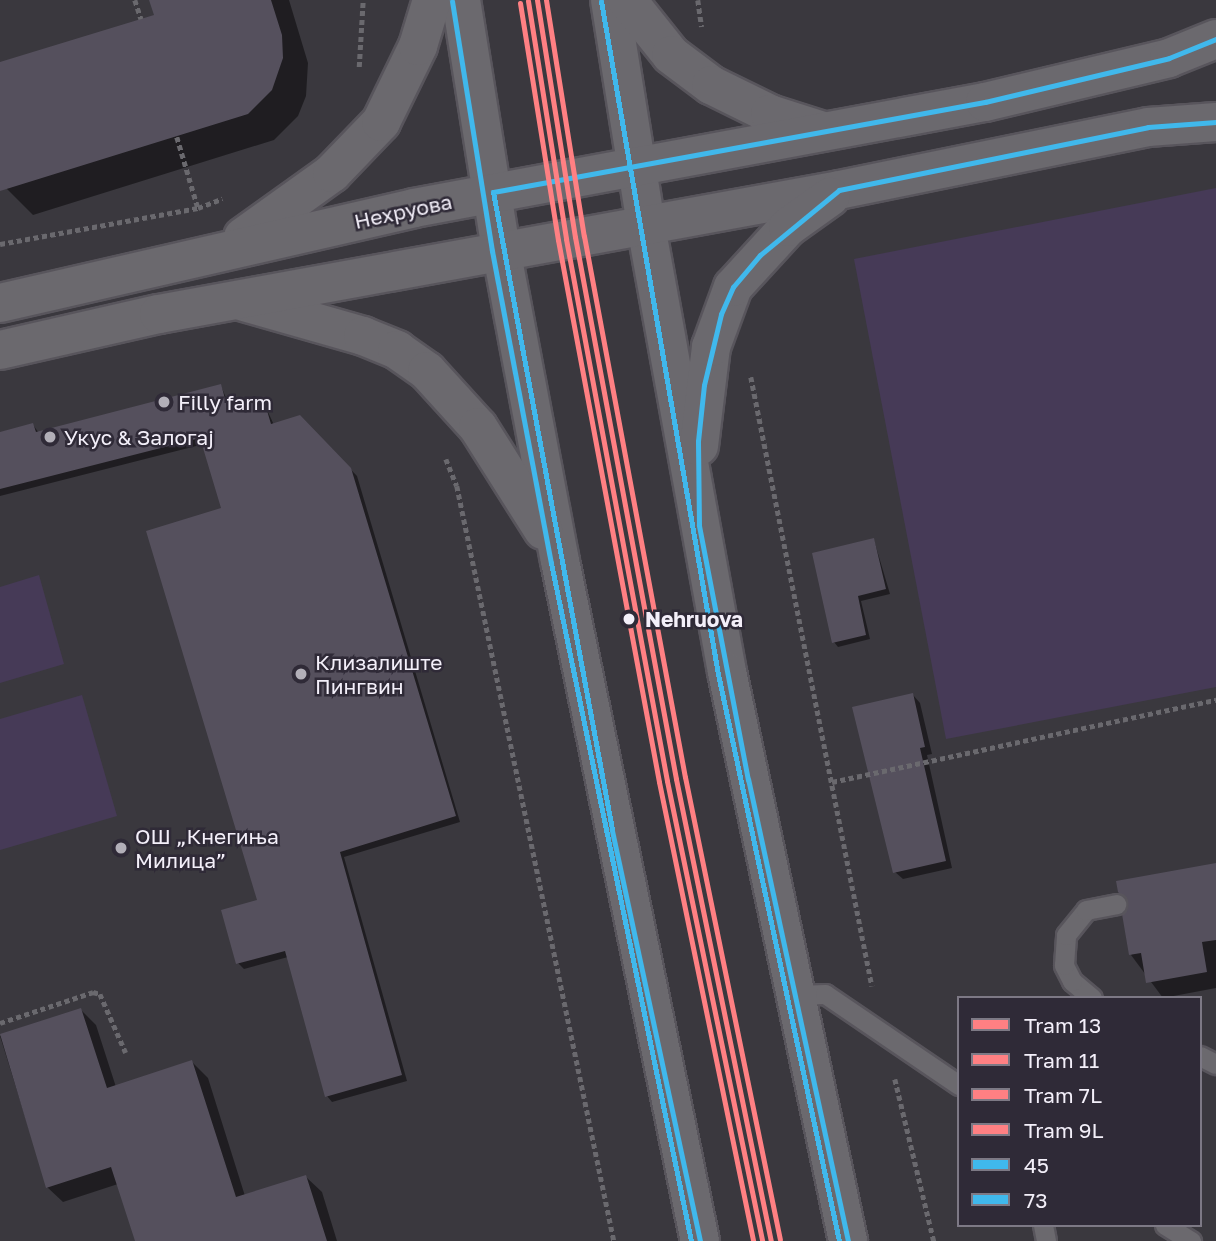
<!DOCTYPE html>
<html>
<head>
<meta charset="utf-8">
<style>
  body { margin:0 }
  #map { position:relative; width:1216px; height:1241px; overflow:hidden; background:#3a383e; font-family:"Golos Text",sans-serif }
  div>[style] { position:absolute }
  .green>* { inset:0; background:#463a57 }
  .shadow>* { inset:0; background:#0007 }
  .building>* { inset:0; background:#55505d }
  .path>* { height:4.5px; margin-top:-2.25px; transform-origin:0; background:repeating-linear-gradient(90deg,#6a696e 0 5px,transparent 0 8.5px) }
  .roads { filter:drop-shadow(2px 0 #58555c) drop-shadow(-2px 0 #58555c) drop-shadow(0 2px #58555c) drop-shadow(0 -2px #58555c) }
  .lane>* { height:19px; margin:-9.5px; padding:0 9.5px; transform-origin:9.5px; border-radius:9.5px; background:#6b696e }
  .secondary>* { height:38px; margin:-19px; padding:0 19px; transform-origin:19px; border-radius:19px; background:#6b696e }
  .bus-1>* { height:5px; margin:-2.5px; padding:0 2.5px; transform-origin:2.5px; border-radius:2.5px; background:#40b8ec }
  .bus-2>* { height:5px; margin:-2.5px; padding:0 2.5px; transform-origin:2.5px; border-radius:2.5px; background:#40b8ec }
  .tram-1>* { height:5px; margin:-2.5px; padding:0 2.5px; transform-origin:2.5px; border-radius:2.5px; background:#ff8083 }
  .tram-2>* { height:5px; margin:-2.5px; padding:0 2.5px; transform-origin:2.5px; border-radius:2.5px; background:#ff8083 }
  .tram-3>* { height:5px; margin:-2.5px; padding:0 2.5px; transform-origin:2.5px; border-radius:2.5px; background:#ff8083 }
  .tram-4>* { height:5px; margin:-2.5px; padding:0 2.5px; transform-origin:2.5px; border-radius:2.5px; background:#ff8083 }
  .dots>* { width:19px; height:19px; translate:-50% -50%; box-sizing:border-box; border:4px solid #2f2a37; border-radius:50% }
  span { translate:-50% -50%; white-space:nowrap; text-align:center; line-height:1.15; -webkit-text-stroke:5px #2f2a37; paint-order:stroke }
  .street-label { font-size:21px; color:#f3eff9 }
  .poi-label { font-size:21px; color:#f3eff9 }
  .left { translate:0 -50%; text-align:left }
  .stop-label { font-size:21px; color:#f3eff9; font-weight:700 }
  .legend { position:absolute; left:957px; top:996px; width:245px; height:231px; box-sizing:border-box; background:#2f2a37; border:2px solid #7d7985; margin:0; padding:9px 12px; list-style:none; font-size:21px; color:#f3eff9 }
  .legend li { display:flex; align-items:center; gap:14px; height:35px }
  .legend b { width:35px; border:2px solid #7d7985 }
</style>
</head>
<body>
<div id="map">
  <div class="green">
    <div style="clip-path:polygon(1216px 188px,1216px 687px,946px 739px,854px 259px)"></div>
    <div style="clip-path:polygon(39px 575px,64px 664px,0 683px,0 587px)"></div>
    <div style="clip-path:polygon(82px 695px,117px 816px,0 850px,0 719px)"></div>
  </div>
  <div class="shadow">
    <div style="clip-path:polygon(151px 0,289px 0,308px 63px,306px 96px,298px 116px,274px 140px,33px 215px,7px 189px,0 167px,0 64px,156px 16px)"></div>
    <div style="clip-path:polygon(221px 386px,230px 407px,262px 399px,274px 425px,300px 417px,357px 476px,460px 822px,344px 857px,407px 1081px,332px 1102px,327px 1096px,288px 957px,244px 969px,238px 963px,259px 901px,223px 509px,204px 444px,0 496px,0 433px,33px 425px,39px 433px)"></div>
    <div style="clip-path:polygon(874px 540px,890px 594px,861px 601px,870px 639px,838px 647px,834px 642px)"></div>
    <div style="clip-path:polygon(913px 695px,920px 703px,932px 754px,927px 755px,952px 868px,903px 879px,895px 872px)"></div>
    <div style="clip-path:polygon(1216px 865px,1216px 988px,1163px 998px,1131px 955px)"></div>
    <div style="clip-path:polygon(81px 1010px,96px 1025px,116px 1087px,192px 1062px,208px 1078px,245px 1196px,306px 1177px,322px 1192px,337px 1241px,136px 1241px,118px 1184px,63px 1202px,47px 1187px,0 1036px)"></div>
  </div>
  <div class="building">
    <div style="clip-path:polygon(149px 0,271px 0,282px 35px,283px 58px,272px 90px,248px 114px,0 191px,0 62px,154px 15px)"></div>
    <div style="clip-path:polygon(221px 384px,227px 406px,263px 397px,271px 424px,300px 415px,351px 468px,456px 816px,340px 852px,402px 1075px,325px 1097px,285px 951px,236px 964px,221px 910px,257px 900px,146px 531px,221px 508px,200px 438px,0 489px,0 432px,33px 423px,36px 432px)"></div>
    <div style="clip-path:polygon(874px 538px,886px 589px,858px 596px,866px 635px,832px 643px,812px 553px)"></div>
    <div style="clip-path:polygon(913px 693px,925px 747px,920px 748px,946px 861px,893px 873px,852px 707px)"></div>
    <div style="clip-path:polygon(1216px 863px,1216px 940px,1202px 942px,1207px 972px,1146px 983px,1141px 953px,1129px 955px,1122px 914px,1128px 902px,1118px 892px,1116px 881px)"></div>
    <div style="clip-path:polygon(81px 1008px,107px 1088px,192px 1060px,236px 1197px,306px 1175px,327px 1241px,135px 1241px,111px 1167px,46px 1188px,0 1034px)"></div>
  </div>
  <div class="path">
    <div style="left:135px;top:0;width:20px;rotate:72deg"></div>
    <div style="left:698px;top:0;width:27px;rotate:82deg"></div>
    <div style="left:359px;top:67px;width:67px;rotate:-86.6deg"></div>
    <div style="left:177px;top:137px;width:74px;rotate:73.5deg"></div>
    <div style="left:0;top:244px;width:201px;rotate:-10.3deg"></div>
    <div style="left:198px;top:208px;width:26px;rotate:-21deg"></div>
    <div style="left:751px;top:377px;width:621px;rotate:78.76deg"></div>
    <div style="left:446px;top:459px;width:29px;rotate:68deg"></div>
    <div style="left:457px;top:486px;width:771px;rotate:78.25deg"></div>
    <div style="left:832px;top:782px;width:393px;rotate:-12.1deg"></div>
    <div style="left:0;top:1023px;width:98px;rotate:-18.4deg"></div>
    <div style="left:93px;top:992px;width:7px;rotate:16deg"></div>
    <div style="left:100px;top:994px;width:64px;rotate:66.2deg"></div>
    <div style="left:895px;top:1079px;width:167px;rotate:76.5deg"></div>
  </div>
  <div class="roads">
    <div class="lane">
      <div style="left:795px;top:995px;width:30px;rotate:-2deg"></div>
      <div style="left:825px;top:994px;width:162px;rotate:34.2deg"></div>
      <div style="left:1092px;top:998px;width:26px;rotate:-140deg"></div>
      <div style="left:1072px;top:981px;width:18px;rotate:-117deg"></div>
      <div style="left:1064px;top:965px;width:30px;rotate:-86deg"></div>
      <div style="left:1066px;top:935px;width:32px;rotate:-51deg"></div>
      <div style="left:1086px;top:910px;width:31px;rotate:-11deg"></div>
      <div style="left:1200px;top:1056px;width:18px;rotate:27deg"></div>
      <div style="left:1043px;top:1225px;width:16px;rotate:79deg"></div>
      <div style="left:1165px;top:1225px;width:31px;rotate:32deg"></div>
    </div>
    <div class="secondary">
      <div style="left:461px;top:0;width:252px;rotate:80.9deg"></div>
      <div style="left:501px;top:249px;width:318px;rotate:79.3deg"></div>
      <div style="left:560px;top:561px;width:694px;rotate:78.37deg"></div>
      <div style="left:610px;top:0;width:229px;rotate:80.9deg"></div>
      <div style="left:646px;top:226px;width:453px;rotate:79.7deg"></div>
      <div style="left:727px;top:672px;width:582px;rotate:77.99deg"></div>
      <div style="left:627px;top:0;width:70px;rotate:51.3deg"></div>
      <div style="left:671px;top:55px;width:50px;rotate:36.9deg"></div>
      <div style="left:711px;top:85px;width:66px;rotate:26.2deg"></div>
      <div style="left:770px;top:114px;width:56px;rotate:17.8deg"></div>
      <div style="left:243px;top:237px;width:110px;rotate:-35.7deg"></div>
      <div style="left:332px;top:173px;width:71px;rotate:-46.1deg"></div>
      <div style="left:381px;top:122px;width:85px;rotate:-64deg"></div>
      <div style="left:418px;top:46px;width:48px;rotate:-73.1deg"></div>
      <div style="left:244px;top:302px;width:124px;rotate:15.9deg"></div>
      <div style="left:363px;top:336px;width:37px;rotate:22deg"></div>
      <div style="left:397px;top:350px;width:37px;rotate:35deg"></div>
      <div style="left:427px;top:371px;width:76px;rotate:47.7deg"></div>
      <div style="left:478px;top:427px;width:122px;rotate:57.7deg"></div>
      <div style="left:0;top:303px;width:425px;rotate:-12.9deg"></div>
      <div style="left:414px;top:208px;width:581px;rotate:-10.52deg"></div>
      <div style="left:985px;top:102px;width:189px;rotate:-13.4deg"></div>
      <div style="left:1169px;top:58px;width:51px;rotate:-22deg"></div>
      <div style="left:0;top:350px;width:163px;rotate:-12.8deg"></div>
      <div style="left:159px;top:314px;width:691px;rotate:-10.33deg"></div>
      <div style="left:839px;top:190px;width:315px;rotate:-11.5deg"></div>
      <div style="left:1148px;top:127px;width:68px;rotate:-4.2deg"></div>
      <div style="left:699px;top:446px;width:100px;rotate:-83.1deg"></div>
      <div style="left:711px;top:347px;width:64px;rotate:-69.9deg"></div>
      <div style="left:733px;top:287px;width:81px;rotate:-47.5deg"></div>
      <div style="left:788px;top:227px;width:52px;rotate:-35.5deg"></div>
    </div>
  </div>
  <div class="bus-1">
    <div style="left:700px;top:1241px;width:421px;rotate:-102.1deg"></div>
    <div style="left:612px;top:829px;width:648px;rotate:-100.58deg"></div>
    <div style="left:493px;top:192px;width:500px;rotate:-10.37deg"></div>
    <div style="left:985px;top:102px;width:189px;rotate:-13.4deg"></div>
    <div style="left:1169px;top:58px;width:51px;rotate:-22deg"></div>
    <div style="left:848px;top:1241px;width:472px;rotate:-102.2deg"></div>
    <div style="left:748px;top:780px;width:260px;rotate:-100.9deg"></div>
    <div style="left:699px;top:525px;width:84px;rotate:-90.7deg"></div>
    <div style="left:698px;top:441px;width:56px;rotate:-83.9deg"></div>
    <div style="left:704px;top:385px;width:73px;rotate:-76.5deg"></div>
    <div style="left:721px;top:314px;width:30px;rotate:-66deg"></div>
    <div style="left:733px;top:287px;width:42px;rotate:-49.8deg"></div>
    <div style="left:760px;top:255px;width:102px;rotate:-39.4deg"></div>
    <div style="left:839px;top:190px;width:315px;rotate:-11.5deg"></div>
    <div style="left:1148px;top:127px;width:68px;rotate:-4.2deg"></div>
  </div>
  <div class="bus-2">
    <div style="left:452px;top:1px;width:253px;rotate:80.9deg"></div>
    <div style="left:492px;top:251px;width:318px;rotate:79.3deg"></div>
    <div style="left:551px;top:563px;width:692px;rotate:78.33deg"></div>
    <div style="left:601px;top:1px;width:683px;rotate:80.14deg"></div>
    <div style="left:718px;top:674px;width:580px;rotate:77.95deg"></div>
  </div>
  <div class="tram-1">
    <div style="left:537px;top:0;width:240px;rotate:80.9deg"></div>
    <div style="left:575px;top:237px;width:551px;rotate:79.44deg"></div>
    <div style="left:676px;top:779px;width:472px;rotate:78.4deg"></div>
  </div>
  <div class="tram-2">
    <div style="left:528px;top:1px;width:241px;rotate:80.9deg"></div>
    <div style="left:566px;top:239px;width:551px;rotate:79.44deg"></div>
    <div style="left:667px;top:781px;width:470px;rotate:78.3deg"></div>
  </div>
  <div class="tram-3">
    <div style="left:546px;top:0;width:239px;rotate:80.9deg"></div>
    <div style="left:584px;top:236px;width:550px;rotate:79.43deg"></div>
    <div style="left:685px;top:777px;width:472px;rotate:78.4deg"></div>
  </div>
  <div class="tram-4">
    <div style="left:520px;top:3px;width:240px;rotate:80.9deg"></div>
    <div style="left:558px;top:240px;width:551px;rotate:79.44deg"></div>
    <div style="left:659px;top:782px;width:469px;rotate:78.4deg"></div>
  </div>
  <div class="dots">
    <div style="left:164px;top:402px;background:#b2afb8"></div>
    <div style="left:50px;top:437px;background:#b2afb8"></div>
    <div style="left:629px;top:619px;background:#f3eff9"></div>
    <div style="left:301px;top:674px;background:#b2afb8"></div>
    <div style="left:121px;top:848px;background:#b2afb8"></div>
  </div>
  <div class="street-label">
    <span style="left:403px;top:211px;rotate:-12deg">Нехруова</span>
  </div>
  <div class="poi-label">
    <span class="left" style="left:178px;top:402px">Filly farm</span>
    <span class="left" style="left:64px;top:437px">Укус &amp; Залогај</span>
    <span class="left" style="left:315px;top:674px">Клизалиште<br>Пингвин</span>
    <span class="left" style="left:135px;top:848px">ОШ „Кнегиња<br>Милица”</span>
  </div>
  <div class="stop-label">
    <span class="left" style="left:645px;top:619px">Nehruova</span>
  </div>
  <ul class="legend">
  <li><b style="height:9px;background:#ff8083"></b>Tram 13</li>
  <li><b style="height:9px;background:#ff8083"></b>Tram 11</li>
  <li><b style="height:9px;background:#ff8083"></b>Tram 7L</li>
  <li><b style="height:9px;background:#ff8083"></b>Tram 9L</li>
  <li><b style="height:9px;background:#40b8ec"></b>45</li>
  <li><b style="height:9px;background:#40b8ec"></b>73</li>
  </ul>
</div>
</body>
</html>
